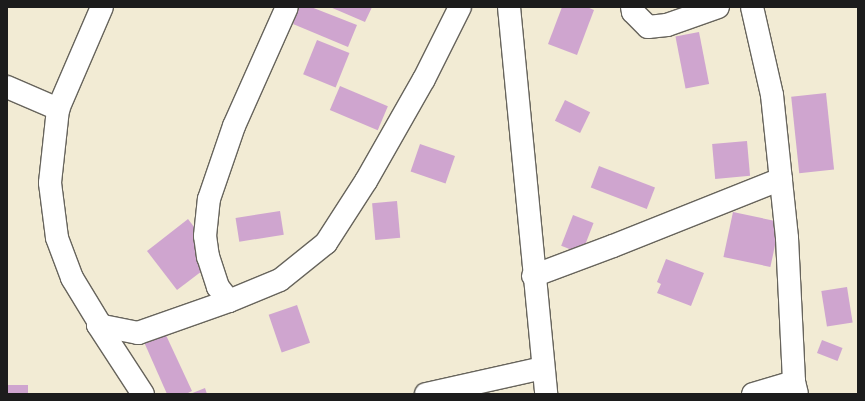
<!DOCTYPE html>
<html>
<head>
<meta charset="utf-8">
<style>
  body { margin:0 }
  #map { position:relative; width:865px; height:401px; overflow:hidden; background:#f2ebd4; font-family:Itim,sans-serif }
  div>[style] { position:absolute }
  .building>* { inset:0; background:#cfa5cf; transform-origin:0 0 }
  .roads { filter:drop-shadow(1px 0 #67645c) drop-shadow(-1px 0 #67645c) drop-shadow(0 1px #67645c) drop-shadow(0 -1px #67645c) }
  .street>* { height:22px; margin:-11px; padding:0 11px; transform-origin:11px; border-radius:11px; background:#fff }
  span { translate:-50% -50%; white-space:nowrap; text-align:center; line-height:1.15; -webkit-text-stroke:4px #fff; paint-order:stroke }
  .frame { position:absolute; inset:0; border:8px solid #1c1c1c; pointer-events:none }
</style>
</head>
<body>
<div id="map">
  <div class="building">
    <div style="clip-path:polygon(299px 7px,311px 7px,357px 25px,348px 47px,293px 24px)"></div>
    <div style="clip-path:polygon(330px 7px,372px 7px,365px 22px)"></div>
    <div style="clip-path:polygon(562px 7px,587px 7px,594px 10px,577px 55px,548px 44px)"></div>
    <div style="left:699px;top:32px;width:53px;height:24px;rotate:79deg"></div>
    <div style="left:317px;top:40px;width:35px;height:37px;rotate:22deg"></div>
    <div style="left:340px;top:86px;width:52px;height:26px;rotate:23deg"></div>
    <div style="left:826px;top:93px;width:77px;height:35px;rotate:84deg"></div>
    <div style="left:565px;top:100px;width:28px;height:23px;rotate:26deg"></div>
    <div style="left:747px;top:141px;width:35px;height:35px;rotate:85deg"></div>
    <div style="left:420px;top:144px;width:37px;height:29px;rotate:19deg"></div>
    <div style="left:599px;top:166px;width:60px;height:23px;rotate:21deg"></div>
    <div style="left:397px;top:201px;width:37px;height:25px;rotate:85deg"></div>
    <div style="left:280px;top:211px;width:24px;height:45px;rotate:81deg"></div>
    <div style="left:733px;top:212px;width:48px;height:46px;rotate:12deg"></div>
    <div style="left:573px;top:215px;width:22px;height:33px;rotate:21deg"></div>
    <div style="clip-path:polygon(188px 219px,210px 248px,206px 268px,177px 290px,147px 251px)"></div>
    <div style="clip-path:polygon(666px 259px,704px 273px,691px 306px,657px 293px,661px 284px,657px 282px)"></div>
    <div style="left:847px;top:287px;width:36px;height:26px;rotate:81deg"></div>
    <div style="left:297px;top:305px;width:40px;height:30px;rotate:71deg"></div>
    <div style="clip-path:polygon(165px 333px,192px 391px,186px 394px,167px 394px,144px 342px)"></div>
    <div style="left:822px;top:340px;width:22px;height:14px;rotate:21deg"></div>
    <div style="left:7px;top:385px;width:21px;height:9px"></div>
    <div style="clip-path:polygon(205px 388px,207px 394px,190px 394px)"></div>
  </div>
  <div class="roads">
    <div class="street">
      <div style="left:102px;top:7px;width:111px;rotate:113.3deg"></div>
      <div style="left:58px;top:109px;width:74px;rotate:96.2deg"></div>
      <div style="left:50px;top:183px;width:55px;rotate:82.7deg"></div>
      <div style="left:57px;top:238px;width:43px;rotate:69.4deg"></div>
      <div style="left:72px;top:278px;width:54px;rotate:58.7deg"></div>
      <div style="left:100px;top:324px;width:2px;rotate:153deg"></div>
      <div style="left:98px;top:325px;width:41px;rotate:11.3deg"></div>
      <div style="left:138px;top:333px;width:96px;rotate:-19.4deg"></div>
      <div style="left:229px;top:301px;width:55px;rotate:-22.4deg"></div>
      <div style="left:280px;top:280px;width:59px;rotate:-38.8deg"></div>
      <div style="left:326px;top:243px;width:74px;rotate:-57.2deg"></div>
      <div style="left:366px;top:181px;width:117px;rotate:-60.4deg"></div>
      <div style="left:424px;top:79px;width:80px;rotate:-63.4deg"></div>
      <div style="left:509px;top:7px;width:389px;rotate:84.5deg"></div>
      <div style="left:632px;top:7px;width:5px;rotate:79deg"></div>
      <div style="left:633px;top:12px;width:21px;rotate:45deg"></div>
      <div style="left:648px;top:27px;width:19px;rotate:-6deg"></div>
      <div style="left:667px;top:25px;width:54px;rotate:-19.4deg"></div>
      <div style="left:752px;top:7px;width:90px;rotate:77.2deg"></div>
      <div style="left:772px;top:95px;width:144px;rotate:84deg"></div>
      <div style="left:787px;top:238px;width:144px;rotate:87.2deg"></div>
      <div style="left:794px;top:382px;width:12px;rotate:76deg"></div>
      <div style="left:7px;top:87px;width:56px;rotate:23.3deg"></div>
      <div style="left:533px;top:276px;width:85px;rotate:-20.6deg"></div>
      <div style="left:613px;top:246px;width:181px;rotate:-21.7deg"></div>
      <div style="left:229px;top:301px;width:18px;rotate:-128deg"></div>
      <div style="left:218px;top:287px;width:32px;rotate:-108deg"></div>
      <div style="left:208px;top:257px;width:21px;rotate:-98deg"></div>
      <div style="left:205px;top:236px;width:37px;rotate:-84deg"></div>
      <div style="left:209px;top:199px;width:77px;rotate:-71.1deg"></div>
      <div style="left:234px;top:126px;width:130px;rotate:-66deg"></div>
      <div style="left:98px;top:325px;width:82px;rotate:56.9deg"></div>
      <div style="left:426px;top:394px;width:119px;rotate:-12.6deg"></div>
      <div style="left:753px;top:394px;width:43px;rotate:-16.3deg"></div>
    </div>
  </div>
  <div class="frame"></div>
</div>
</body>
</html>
